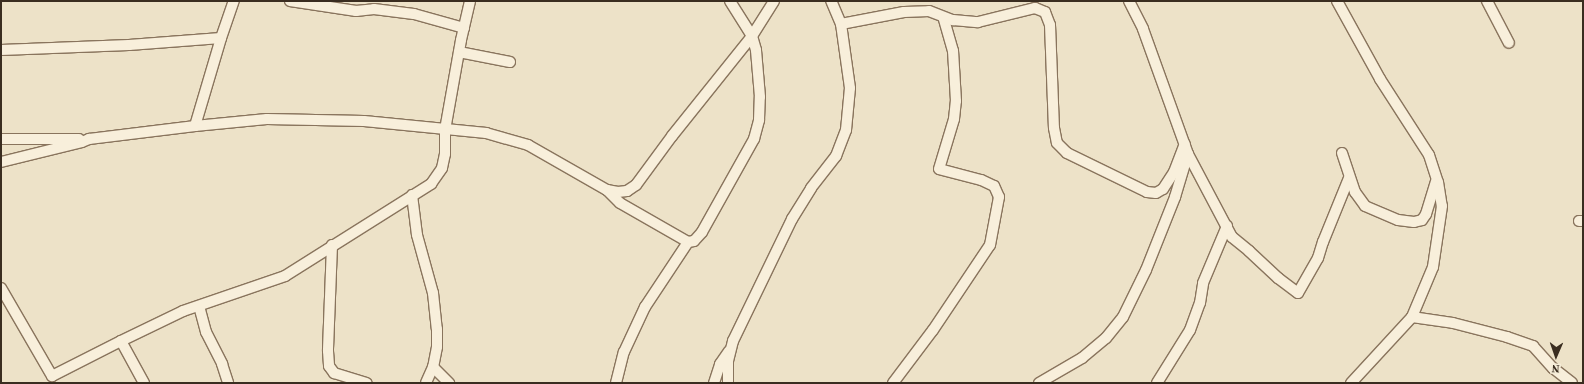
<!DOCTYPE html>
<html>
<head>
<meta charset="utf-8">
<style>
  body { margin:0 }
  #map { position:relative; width:1584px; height:384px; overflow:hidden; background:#ede2c8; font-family:"Source Serif 4",serif }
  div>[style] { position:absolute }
  .roads { filter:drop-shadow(1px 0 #89745d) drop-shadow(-1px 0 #89745d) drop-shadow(0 1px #89745d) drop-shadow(0 -1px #89745d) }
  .minor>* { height:10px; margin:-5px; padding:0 5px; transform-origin:5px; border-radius:5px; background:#f8efdb }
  span { translate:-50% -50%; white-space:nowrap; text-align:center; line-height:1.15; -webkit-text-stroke:3px #f5ecd7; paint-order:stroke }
  .frame { position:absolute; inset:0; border:2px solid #3a2d20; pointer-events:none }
  .north { position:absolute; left:1536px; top:336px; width:40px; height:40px; -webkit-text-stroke:3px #f5ecd7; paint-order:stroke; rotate:182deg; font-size:11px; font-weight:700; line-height:16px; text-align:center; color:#3a2d20 }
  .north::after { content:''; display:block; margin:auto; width:14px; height:18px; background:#3a2d20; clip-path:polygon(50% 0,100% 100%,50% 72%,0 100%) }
</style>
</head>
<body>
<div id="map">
  <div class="roads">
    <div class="minor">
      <div style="left:290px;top:1px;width:67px;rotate:8.6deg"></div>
      <div style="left:356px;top:11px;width:18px;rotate:-6deg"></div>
      <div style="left:374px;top:9px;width:40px;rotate:7.1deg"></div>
      <div style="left:414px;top:14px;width:52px;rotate:15.6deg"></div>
      <div style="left:1129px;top:1px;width:31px;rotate:63deg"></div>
      <div style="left:1143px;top:29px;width:133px;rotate:70.2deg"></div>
      <div style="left:1188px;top:154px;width:94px;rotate:62.1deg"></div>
      <div style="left:1232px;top:237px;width:22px;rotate:39deg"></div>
      <div style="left:1249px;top:251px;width:40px;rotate:43deg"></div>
      <div style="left:1278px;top:278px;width:25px;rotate:37deg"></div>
      <div style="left:1298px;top:293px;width:40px;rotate:-60.3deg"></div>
      <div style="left:1318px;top:258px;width:17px;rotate:-73deg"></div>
      <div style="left:1323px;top:242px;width:69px;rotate:-67.9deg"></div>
      <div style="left:1337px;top:1px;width:89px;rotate:61.1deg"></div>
      <div style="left:1380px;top:79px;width:90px;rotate:57.2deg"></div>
      <div style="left:1429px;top:155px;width:28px;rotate:72deg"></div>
      <div style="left:1438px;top:182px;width:24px;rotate:81deg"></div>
      <div style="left:1442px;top:206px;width:62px;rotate:98.4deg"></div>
      <div style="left:1433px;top:267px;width:54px;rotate:112.8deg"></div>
      <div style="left:1412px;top:317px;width:90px;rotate:132.7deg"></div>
      <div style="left:1487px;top:1px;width:47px;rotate:62.4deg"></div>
      <div style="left:841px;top:24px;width:64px;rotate:-10.8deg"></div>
      <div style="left:904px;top:12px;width:25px;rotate:-2deg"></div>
      <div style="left:929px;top:11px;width:26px;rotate:21deg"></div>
      <div style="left:953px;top:20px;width:25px;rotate:5deg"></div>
      <div style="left:978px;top:22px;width:59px;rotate:-13.8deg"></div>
      <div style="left:1035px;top:8px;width:11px;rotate:22deg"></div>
      <div style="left:1045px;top:12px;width:14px;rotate:69deg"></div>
      <div style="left:1050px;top:25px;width:103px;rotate:87.8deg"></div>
      <div style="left:1054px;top:128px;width:15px;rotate:79deg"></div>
      <div style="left:1057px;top:143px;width:14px;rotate:45deg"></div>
      <div style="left:1067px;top:153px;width:89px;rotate:26deg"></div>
      <div style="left:1147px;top:192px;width:9px;rotate:6deg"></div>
      <div style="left:1156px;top:193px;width:8px;rotate:-30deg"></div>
      <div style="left:1163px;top:189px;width:20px;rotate:-57deg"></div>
      <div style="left:1174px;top:172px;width:30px;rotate:-69deg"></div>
      <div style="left:1px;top:50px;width:128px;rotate:-2.2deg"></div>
      <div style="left:129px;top:45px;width:92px;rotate:-4.4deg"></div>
      <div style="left:459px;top:52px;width:52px;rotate:11.1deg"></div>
      <div style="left:195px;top:126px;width:92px;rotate:-73.5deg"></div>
      <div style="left:221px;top:38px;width:39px;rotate:-71deg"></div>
      <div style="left:1px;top:139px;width:78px"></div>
      <div style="left:1342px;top:153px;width:41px;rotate:71.6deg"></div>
      <div style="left:1355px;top:192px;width:17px;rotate:54deg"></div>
      <div style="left:1365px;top:206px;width:36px;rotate:23deg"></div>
      <div style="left:1398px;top:220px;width:16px;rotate:7deg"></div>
      <div style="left:1414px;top:222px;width:8px;rotate:-14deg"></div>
      <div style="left:1422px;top:220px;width:7px;rotate:-56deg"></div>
      <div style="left:1426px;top:214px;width:34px;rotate:-73deg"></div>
      <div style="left:1px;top:162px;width:83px;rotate:-13.9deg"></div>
      <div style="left:82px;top:142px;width:8px;rotate:-23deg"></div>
      <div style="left:89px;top:139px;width:107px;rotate:-7deg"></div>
      <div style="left:195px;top:126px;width:72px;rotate:-5.6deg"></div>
      <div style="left:267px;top:119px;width:97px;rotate:1.2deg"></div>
      <div style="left:364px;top:121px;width:123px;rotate:5.6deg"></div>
      <div style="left:486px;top:133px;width:44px;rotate:15.9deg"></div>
      <div style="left:528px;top:145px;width:91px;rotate:29.7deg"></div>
      <div style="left:607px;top:190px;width:11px;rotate:10deg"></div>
      <div style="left:618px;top:192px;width:9px;rotate:-6deg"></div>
      <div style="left:627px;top:191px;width:11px;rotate:-34deg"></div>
      <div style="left:636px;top:185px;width:61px;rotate:-53.7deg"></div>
      <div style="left:672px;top:136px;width:128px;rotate:-51.3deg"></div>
      <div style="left:752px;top:36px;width:41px;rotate:-57.8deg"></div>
      <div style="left:607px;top:190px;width:18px;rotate:45deg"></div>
      <div style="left:620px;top:203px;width:78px;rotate:29.8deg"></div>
      <div style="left:688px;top:242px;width:6px;rotate:-9deg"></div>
      <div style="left:694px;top:241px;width:12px;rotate:-48deg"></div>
      <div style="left:702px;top:232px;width:107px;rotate:-60.8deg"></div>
      <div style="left:754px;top:139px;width:20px;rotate:-75deg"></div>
      <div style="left:759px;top:120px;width:23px;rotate:-88deg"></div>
      <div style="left:760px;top:97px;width:47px;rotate:-94.9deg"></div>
      <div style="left:756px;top:50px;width:15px;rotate:-106deg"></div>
      <div style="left:752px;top:36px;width:41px;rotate:-122.2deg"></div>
      <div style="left:412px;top:195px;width:40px;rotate:82.9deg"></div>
      <div style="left:417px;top:235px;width:60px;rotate:74.6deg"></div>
      <div style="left:433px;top:293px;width:36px;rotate:84deg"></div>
      <div style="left:437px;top:329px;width:18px;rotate:90deg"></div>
      <div style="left:437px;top:347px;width:20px;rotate:101deg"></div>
      <div style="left:433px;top:367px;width:17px;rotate:114deg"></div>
      <div style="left:1579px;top:221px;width:4px"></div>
      <div style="left:332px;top:245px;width:106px;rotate:92.2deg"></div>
      <div style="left:328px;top:351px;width:15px;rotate:86deg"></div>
      <div style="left:329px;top:366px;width:9px;rotate:54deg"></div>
      <div style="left:334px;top:373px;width:34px;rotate:17deg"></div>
      <div style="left:1px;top:288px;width:102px;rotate:59.9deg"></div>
      <div style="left:52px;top:376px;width:77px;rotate:-26.9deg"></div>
      <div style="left:199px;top:306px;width:27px;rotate:75deg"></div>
      <div style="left:206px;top:332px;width:36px;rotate:63deg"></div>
      <div style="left:222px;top:364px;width:20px;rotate:72deg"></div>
      <div style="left:1412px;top:317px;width:41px;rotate:8.3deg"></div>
      <div style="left:1453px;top:323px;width:56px;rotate:14.5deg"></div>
      <div style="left:1507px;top:337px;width:28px;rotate:19deg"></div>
      <div style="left:1533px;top:346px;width:30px;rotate:48deg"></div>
      <div style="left:1553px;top:368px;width:24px;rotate:38deg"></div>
      <div style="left:433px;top:367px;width:23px;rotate:45deg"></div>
      <div style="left:144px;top:383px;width:48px;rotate:-118.7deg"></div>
      <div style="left:121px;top:341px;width:69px;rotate:-25.8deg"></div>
      <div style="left:183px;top:311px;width:108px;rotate:-18.9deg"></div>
      <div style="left:285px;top:276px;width:173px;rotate:-32.2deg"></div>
      <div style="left:431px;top:184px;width:19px;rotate:-55deg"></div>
      <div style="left:442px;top:168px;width:14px;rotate:-78deg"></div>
      <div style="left:445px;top:154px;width:24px;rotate:-90deg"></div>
      <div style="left:445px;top:130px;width:91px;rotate:-79.9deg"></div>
      <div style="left:461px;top:40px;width:40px;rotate:-77deg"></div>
      <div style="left:616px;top:383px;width:32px;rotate:-76deg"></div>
      <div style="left:624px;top:352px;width:50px;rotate:-65deg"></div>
      <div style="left:645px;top:307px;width:78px;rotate:-56.5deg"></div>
      <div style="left:714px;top:383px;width:20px;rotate:-72deg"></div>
      <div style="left:720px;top:364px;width:16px;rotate:-55deg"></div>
      <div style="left:728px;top:383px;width:22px;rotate:-90deg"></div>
      <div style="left:728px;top:361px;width:21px;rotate:-76deg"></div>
      <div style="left:733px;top:341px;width:136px;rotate:-64.2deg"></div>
      <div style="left:792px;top:219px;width:36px;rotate:-58deg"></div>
      <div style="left:811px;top:188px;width:41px;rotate:-52deg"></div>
      <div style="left:836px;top:156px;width:28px;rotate:-69deg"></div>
      <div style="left:846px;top:130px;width:42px;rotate:-84.6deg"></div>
      <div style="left:850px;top:88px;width:65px;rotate:-98deg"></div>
      <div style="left:841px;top:24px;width:25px;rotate:-113deg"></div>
      <div style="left:893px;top:383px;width:66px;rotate:-53deg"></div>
      <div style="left:933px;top:330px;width:102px;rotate:-56.2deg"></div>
      <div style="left:990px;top:245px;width:49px;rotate:-79.4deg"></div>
      <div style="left:999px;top:197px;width:12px;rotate:-114deg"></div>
      <div style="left:994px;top:186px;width:14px;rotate:-155deg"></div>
      <div style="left:981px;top:180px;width:43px;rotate:-165.3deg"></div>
      <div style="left:939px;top:169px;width:52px;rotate:-73.3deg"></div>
      <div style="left:954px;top:119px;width:18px;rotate:-84deg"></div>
      <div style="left:956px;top:101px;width:50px;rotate:-93.4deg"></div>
      <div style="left:953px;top:51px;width:35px;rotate:-106deg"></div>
      <div style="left:1039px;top:383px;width:50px;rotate:-30.2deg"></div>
      <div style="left:1082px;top:358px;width:31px;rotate:-40deg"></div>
      <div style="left:1106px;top:338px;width:27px;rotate:-51deg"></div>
      <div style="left:1123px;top:317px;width:52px;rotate:-63.9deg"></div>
      <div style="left:1146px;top:270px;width:79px;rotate:-68.3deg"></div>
      <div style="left:1175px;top:197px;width:45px;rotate:-73.2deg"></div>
      <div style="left:1157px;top:383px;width:62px;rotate:-58.1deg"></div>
      <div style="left:1190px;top:330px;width:29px;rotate:-70deg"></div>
      <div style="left:1200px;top:303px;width:20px;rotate:-81deg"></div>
      <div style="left:1203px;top:283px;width:62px;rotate:-67.2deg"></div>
    </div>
  </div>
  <div class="frame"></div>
  <div class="north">N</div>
</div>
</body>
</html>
